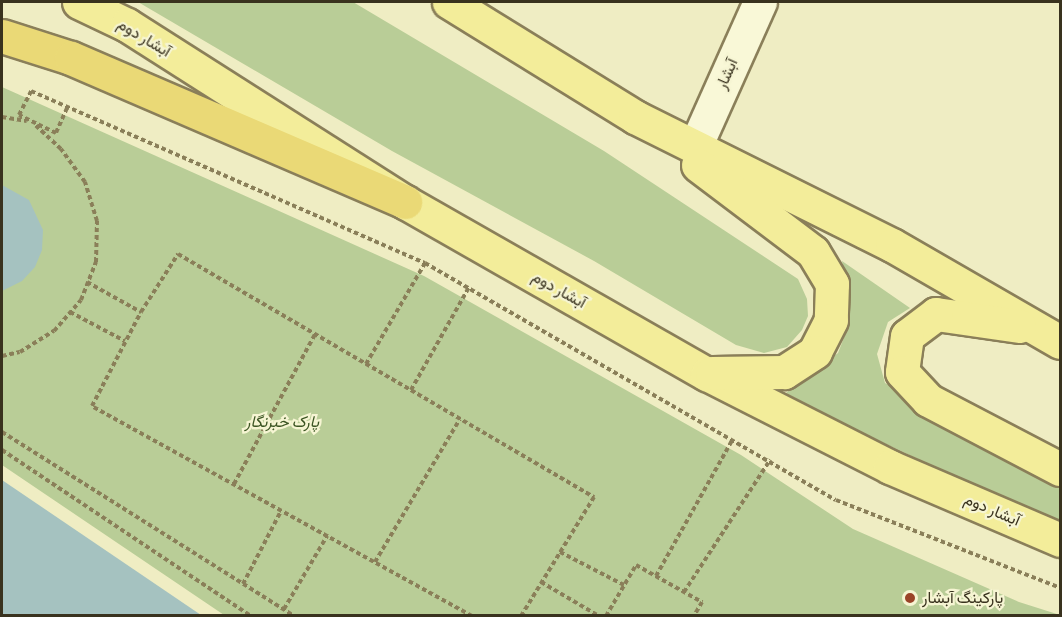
<!DOCTYPE html>
<html>
<head>
<meta charset="utf-8">
<style>
  body { margin:0 }
  #map { position:relative; width:1062px; height:617px; overflow:hidden; background:#efedc3; font-family:Bitter,Vazirmatn,serif }
  div>[style] { position:absolute }
  .green>* { inset:0; background:#b9cd97 }
  .water>* { inset:0; background:#a5c2c0 }
  .path>* { height:4px; margin-top:-2px; transform-origin:0; background:repeating-linear-gradient(90deg,#8a7f59 0 4.5px,transparent 0 7.5px) }
  .roads { filter:drop-shadow(2px 0 #8a7f59) drop-shadow(-2px 0 #8a7f59) drop-shadow(0 2px #8a7f59) drop-shadow(0 -2px #8a7f59) }
  .minor>* { height:33px; margin:-16.5px; padding:0 16.5px; transform-origin:16.5px; border-radius:16.5px; background:#f9f8d7 }
  .primary>* { height:33px; margin:-16.5px; padding:0 16.5px; transform-origin:16.5px; border-radius:16.5px; background:#f3ed9a }
  .trunk>* { height:33px; margin:-16.5px; padding:0 16.5px; transform-origin:16.5px; border-radius:16.5px; background:#ead976 }
  .dots>* { width:16px; height:16px; translate:-50% -50%; box-sizing:border-box; border:3px solid #f6f5d3; border-radius:50% }
  span { translate:-50% -50%; white-space:nowrap; text-align:center; line-height:1.15; -webkit-text-stroke:4.5px #f6f5d3; paint-order:stroke }
  .street-label { font-size:16px; color:#39321e }
  .park-label { font-size:16px; color:#3d5624; font-style:italic }
  .poi-label { font-size:16px; color:#39321e }
  .left { translate:0 -50%; text-align:left }
  .frame { position:absolute; inset:0; border:3px solid #39321e; pointer-events:none }
</style>
</head>
<body>
<div id="map">
  <div class="green">
    <div style="clip-path:polygon(138px 2px,353px 2px,604px 151px,798px 279px,807px 299px,808px 316px,802px 330px,787px 347px,764px 353px,736px 345px,594px 261px,392px 151px)"></div>
    <div style="clip-path:polygon(2px 87px,424px 276px,741px 455px,853px 529px,1019px 602px,1060px 615px,224px 615px,2px 465px)"></div>
    <div style="clip-path:polygon(842px 261px,910px 308px,888px 322px,877px 354px,885px 383px,1060px 482px,1060px 526px,833px 419px,786px 393px,838px 353px,847px 330px,850px 304px)"></div>
  </div>
  <div class="water">
    <div style="clip-path:polygon(2px 185px,29px 200px,43px 230px,42px 250px,35px 267px,22px 281px,2px 291px)"></div>
    <div style="clip-path:polygon(2px 480px,201px 615px,2px 615px)"></div>
  </div>
  <div class="path">
    <div style="left:67px;top:108px;width:27px;rotate:114deg"></div>
    <div style="left:56px;top:133px;width:41px;rotate:-154.1deg"></div>
    <div style="left:19px;top:115px;width:27px;rotate:-63deg"></div>
    <div style="left:31px;top:91px;width:430px;rotate:23.6deg"></div>
    <div style="left:425px;top:263px;width:474px;rotate:30deg"></div>
    <div style="left:836px;top:500px;width:241px;rotate:21.4deg"></div>
    <div style="left:2px;top:117px;width:25px;rotate:9deg"></div>
    <div style="left:87px;top:282px;width:62px;rotate:29.1deg"></div>
    <div style="left:70px;top:312px;width:62px;rotate:27.8deg"></div>
    <div style="left:2px;top:356px;width:18px;rotate:-13deg"></div>
    <div style="left:20px;top:352px;width:40px;rotate:-32deg"></div>
    <div style="left:54px;top:331px;width:41px;rotate:-48.9deg"></div>
    <div style="left:81px;top:300px;width:41px;rotate:-68.5deg"></div>
    <div style="left:96px;top:262px;width:41px;rotate:-88.6deg"></div>
    <div style="left:97px;top:221px;width:41px;rotate:-107.1deg"></div>
    <div style="left:85px;top:182px;width:41px;rotate:-126deg"></div>
    <div style="left:61px;top:149px;width:37px;rotate:-137deg"></div>
    <div style="left:366px;top:364px;width:117px;rotate:-59.7deg"></div>
    <div style="left:411px;top:390px;width:118px;rotate:-60.6deg"></div>
    <div style="left:2px;top:432px;width:345px;rotate:32.2deg"></div>
    <div style="left:2px;top:450px;width:299px;rotate:33.7deg"></div>
    <div style="left:234px;top:484px;width:170px;rotate:-61.6deg"></div>
    <div style="left:560px;top:552px;width:72px;rotate:27.3deg"></div>
    <div style="left:375px;top:562px;width:166px;rotate:-59.3deg"></div>
    <div style="left:656px;top:576px;width:157px;rotate:-60.7deg"></div>
    <div style="left:541px;top:582px;width:67px;rotate:30.4deg"></div>
    <div style="left:243px;top:584px;width:82px;rotate:-62.5deg"></div>
    <div style="left:684px;top:592px;width:158px;rotate:-56.9deg"></div>
    <div style="left:284px;top:609px;width:85px;rotate:-59.5deg"></div>
    <div style="left:472px;top:616px;width:434px;rotate:-151.1deg"></div>
    <div style="left:92px;top:406px;width:106px;rotate:-62.5deg"></div>
    <div style="left:141px;top:312px;width:69px;rotate:-57.5deg"></div>
    <div style="left:178px;top:254px;width:482px;rotate:30.3deg"></div>
    <div style="left:594px;top:497px;width:140px;rotate:121.5deg"></div>
    <div style="left:606px;top:616px;width:59px;rotate:-59.5deg"></div>
    <div style="left:636px;top:565px;width:76px;rotate:29.3deg"></div>
    <div style="left:702px;top:602px;width:16px;rotate:120deg"></div>
  </div>
  <div class="roads">
    <div class="minor">
      <div style="left:695px;top:147px;width:159px;rotate:-65.9deg"></div>
    </div>
    <div class="primary">
      <div style="left:79px;top:2px;width:53px;rotate:25.6deg"></div>
      <div style="left:127px;top:25px;width:330px;rotate:32.5deg"></div>
      <div style="left:405px;top:202px;width:348px;rotate:29.7deg"></div>
      <div style="left:707px;top:374px;width:205px;rotate:26.9deg"></div>
      <div style="left:890px;top:467px;width:185px;rotate:23.2deg"></div>
      <div style="left:449px;top:2px;width:219px;rotate:31.7deg"></div>
      <div style="left:635px;top:117px;width:287px;rotate:26.5deg"></div>
      <div style="left:892px;top:245px;width:194px;rotate:30deg"></div>
      <div style="left:698px;top:165px;width:144px;rotate:37.1deg"></div>
      <div style="left:813px;top:252px;width:37px;rotate:59deg"></div>
      <div style="left:832px;top:284px;width:36px;rotate:92deg"></div>
      <div style="left:831px;top:320px;width:36px;rotate:117deg"></div>
      <div style="left:815px;top:352px;width:37px;rotate:147deg"></div>
      <div style="left:784px;top:372px;width:72px;rotate:179.2deg"></div>
      <div style="left:1019px;top:326px;width:84px;rotate:-171.8deg"></div>
      <div style="left:936px;top:314px;width:36px;rotate:143deg"></div>
      <div style="left:907px;top:336px;width:36px;rotate:98deg"></div>
      <div style="left:902px;top:372px;width:38px;rotate:47deg"></div>
      <div style="left:928px;top:400px;width:149px;rotate:27.6deg"></div>
    </div>
    <div class="trunk">
      <div style="left:2px;top:36px;width:72px;rotate:17.7deg"></div>
      <div style="left:71px;top:58px;width:364px;rotate:23.3deg"></div>
    </div>
  </div>
  <div class="dots">
    <div style="left:910px;top:598px;background:#9a4428"></div>
  </div>
  <div class="street-label">
    <span style="left:144px;top:38px;rotate:31deg">آبشار دوم</span>
    <span style="left:727px;top:74px;rotate:-66deg">آبشار</span>
    <span style="left:559px;top:290px;rotate:29deg">آبشار دوم</span>
    <span style="left:992px;top:510px;rotate:23deg">آبشار دوم</span>
  </div>
  <div class="park-label">
    <span style="left:282px;top:422px">پارک خبرنگار</span>
  </div>
  <div class="poi-label">
    <span class="left" style="left:922px;top:598px">پارکینگ آبشار</span>
  </div>
  <div class="frame"></div>
</div>
</body>
</html>
